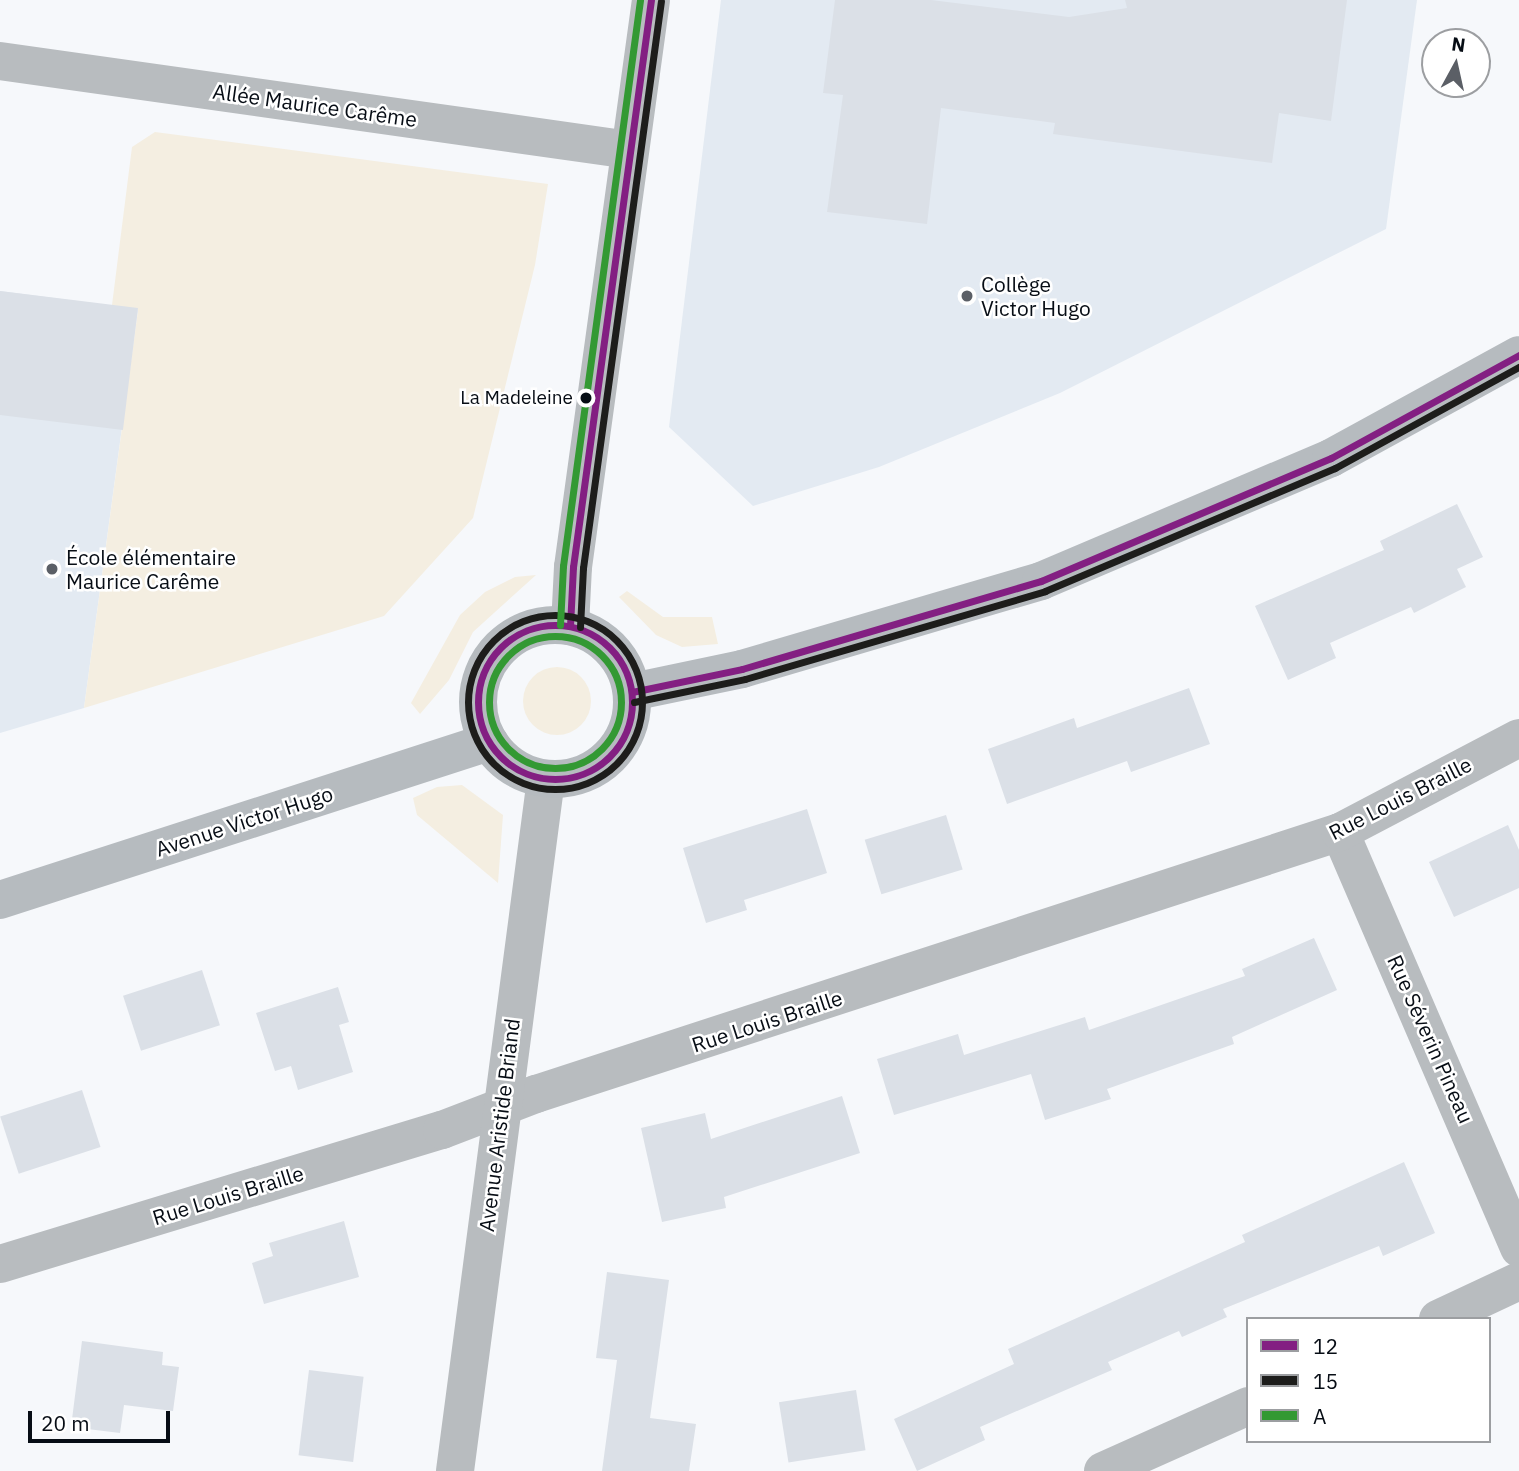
<!DOCTYPE html>
<html>
<head>
<meta charset="utf-8">
<style>
  body { margin:0 }
  #map { position:relative; width:1519px; height:1471px; overflow:hidden; background:#f6f8fb; font-family:"IBM Plex Sans",sans-serif }
  div>[style] { position:absolute }
  .built>* { inset:0; background:#e3eaf2 }
  .green>* { inset:0; background:#f4eee1 }
  .round { border-radius:50% }
  .building>* { inset:0; background:#dbe0e7; transform-origin:0 0 }
  .minor>* { height:38px; margin:-19px; padding:0 19px; transform-origin:19px; border-radius:19px; background:#b8bcbf }
  .tertiary>* { height:38px; margin:-19px; padding:0 19px; transform-origin:19px; border-radius:19px; background:#b8bcbf }
  .secondary>* { height:38px; margin:-19px; padding:0 19px; transform-origin:19px; border-radius:19px; background:#b6bbbf }
  .secondary>.ring { margin:-19px; padding:0; box-sizing:content-box; background:none; border:38px solid #b6bbbf; border-radius:50% }
  .bus-1>* { height:7px; margin:-3.5px; padding:0 3.5px; transform-origin:3.5px; border-radius:3.5px; background:#831f82 }
  .bus-1>.ring { margin:-3.5px; padding:0; box-sizing:content-box; background:none; border:7px solid #831f82; border-radius:50% }
  .bus-2>* { height:7px; margin:-3.5px; padding:0 3.5px; transform-origin:3.5px; border-radius:3.5px; background:#1d1d1b }
  .bus-2>.ring { margin:-3.5px; padding:0; box-sizing:content-box; background:none; border:7px solid #1d1d1b; border-radius:50% }
  .bus-3>* { height:7px; margin:-3.5px; padding:0 3.5px; transform-origin:3.5px; border-radius:3.5px; background:#393 }
  .bus-3>.ring { margin:-3.5px; padding:0; box-sizing:content-box; background:none; border:7px solid #393; border-radius:50% }
  .dots>* { width:19px; height:19px; translate:-50% -50%; box-sizing:border-box; border:4px solid #fff; border-radius:50% }
  span { translate:-50% -50%; white-space:nowrap; text-align:center; line-height:1.15; -webkit-text-stroke:5px #fff; paint-order:stroke }
  .bus-label { font-size:19px; color:#070d15 }
  .right { translate:-100% -50%; text-align:right }
  .street-label { font-size:21px; color:#070d15 }
  .poi-label { font-size:21px; color:#070d15 }
  .left { translate:0 -50%; text-align:left }
  .legend { position:absolute; left:1246px; top:1317px; width:245px; height:126px; box-sizing:border-box; background:#fff; border:2px solid #9c9ea1; margin:0; padding:9px 12px; list-style:none; font-size:21px; color:#070d15 }
  .legend li { display:flex; align-items:center; gap:14px; height:35px }
  .legend b { width:35px; border:2px solid #9c9ea1 }
  .north { position:absolute; left:1421px; top:28px; width:70px; height:70px; box-sizing:border-box; background:#fff; border:2px solid #9c9ea1; border-radius:50%; rotate:8deg; font-size:19px; font-weight:700; line-height:28px; text-align:center; color:#070d15 }
  .north::after { content:''; display:block; margin:auto; width:24px; height:32px; background:#5b5f66; clip-path:polygon(50% 0,100% 100%,50% 72%,0 100%) }
  .scale { position:absolute; left:28px; top:1411px; width:142px; height:32px; box-sizing:border-box; border:4px solid #070d15; border-top:0; padding-left:9px; font-size:21px; line-height:24px; white-space:nowrap; color:#070d15; -webkit-text-stroke:5px #fff; paint-order:stroke }
</style>
</head>
<body>
<div id="map">
  <div class="built">
    <div style="clip-path:polygon(721px 0,1417px 0,1386px 229px,1060px 393px,879px 467px,753px 506px,669px 427px)"></div>
    <div style="clip-path:polygon(0 291px,138px 309px,84px 708px,0 733px)"></div>
  </div>
  <div class="green">
    <div style="clip-path:polygon(155px 132px,548px 184px,535px 265px,473px 518px,384px 616px,84px 708px,138px 310px,112px 305px,132px 147px)"></div>
    <div style="clip-path:polygon(536px 575px,473px 632px,449px 680px,420px 714px,411px 703px,460px 615px,485px 592px,515px 577px)"></div>
    <div style="clip-path:polygon(627px 591px,663px 617px,712px 617px,718px 644px,682px 647px,656px 635px,619px 597px)"></div>
    <div class="round" style="left:523px;top:667px;width:68px;height:68px"></div>
    <div style="clip-path:polygon(462px 785px,503px 815px,498px 883px,417px 815px,413px 798px,437px 787px)"></div>
  </div>
  <div class="building">
    <div style="clip-path:polygon(835px 0,931px 0,1069px 17px,1127px 8px,1125px 0,1347px 0,1331px 121px,1279px 113px,1272px 163px,1053px 134px,1055px 123px,941px 108px,927px 224px,827px 212px,843px 95px,823px 93px)"></div>
    <div style="left:0;top:291px;width:139px;height:123px;rotate:7deg"></div>
    <div style="clip-path:polygon(1457px 504px,1483px 557px,1457px 569px,1466px 587px,1414px 613px,1411px 607px,1330px 643px,1336px 658px,1288px 680px,1255px 606px,1384px 550px,1380px 541px)"></div>
    <div style="clip-path:polygon(1189px 688px,1210px 744px,1131px 772px,1127px 761px,1007px 804px,988px 749px,1074px 718px,1077px 728px)"></div>
    <div style="clip-path:polygon(807px 809px,827px 873px,744px 900px,747px 910px,706px 923px,683px 848px)"></div>
    <div style="left:946px;top:815px;width:57px;height:85px;rotate:73deg"></div>
    <div style="clip-path:polygon(1508px 825px,1519px 850px,1519px 888px,1454px 917px,1429px 862px)"></div>
    <div style="clip-path:polygon(1314px 938px,1337px 990px,1232px 1037px,1234px 1044px,1107px 1089px,1111px 1099px,1045px 1120px,1031px 1074px,894px 1115px,877px 1059px,958px 1034px,964px 1055px,1085px 1017px,1089px 1030px,1245px 976px,1242px 969px)"></div>
    <div style="left:202px;top:970px;width:58px;height:83px;rotate:72deg"></div>
    <div style="clip-path:polygon(338px 987px,349px 1022px,339px 1025px,353px 1072px,298px 1090px,291px 1066px,275px 1071px,256px 1013px)"></div>
    <div style="left:82px;top:1090px;width:60px;height:86px;rotate:72deg"></div>
    <div style="clip-path:polygon(842px 1096px,860px 1153px,724px 1197px,726px 1208px,662px 1222px,641px 1128px,705px 1113px,711px 1139px)"></div>
    <div style="clip-path:polygon(1404px 1162px,1435px 1233px,1383px 1256px,1379px 1246px,1223px 1309px,1227px 1317px,1182px 1337px,1179px 1331px,1108px 1362px,1112px 1370px,980px 1427px,985px 1440px,917px 1471px,894px 1419px,1014px 1364px,1008px 1349px,1245px 1242px,1242px 1235px)"></div>
    <div style="clip-path:polygon(344px 1221px,359px 1277px,264px 1304px,252px 1263px,273px 1256px,269px 1243px)"></div>
    <div style="clip-path:polygon(607px 1272px,669px 1280px,650px 1418px,696px 1424px,689px 1471px,602px 1471px,617px 1360px,596px 1358px)"></div>
    <div style="clip-path:polygon(82px 1341px,163px 1352px,162px 1365px,179px 1367px,173px 1411px,124px 1405px,120px 1433px,71px 1427px)"></div>
    <div style="left:309px;top:1370px;width:55px;height:86px;rotate:7deg"></div>
    <div style="left:856px;top:1390px;width:61px;height:78px;rotate:81deg"></div>
  </div>
  <div class="minor">
    <div style="left:0;top:61px;width:636px;rotate:8.04deg"></div>
    <div style="left:1340px;top:832px;width:453px;rotate:66.7deg"></div>
    <div style="left:0;top:1264px;width:462px;rotate:-16.9deg"></div>
    <div style="left:442px;top:1130px;width:101px;rotate:-21deg"></div>
    <div style="left:536px;top:1094px;width:846px;rotate:-18.05deg"></div>
    <div style="left:1340px;top:832px;width:202px;rotate:-27.7deg"></div>
    <div style="left:1438px;top:1319px;width:89px;rotate:-25.1deg"></div>
    <div style="left:455px;top:1471px;width:698px;rotate:-82.51deg"></div>
    <div style="left:1103px;top:1471px;width:159px;rotate:-24.1deg"></div>
  </div>
  <div class="tertiary">
    <div style="left:570px;top:626px;width:59px;rotate:-87.1deg"></div>
    <div style="left:573px;top:567px;width:572px;rotate:-82.17deg"></div>
  </div>
  <div class="secondary">
    <div class="ring" style="left:478px;top:625px;width:116px;height:116px"></div>
    <div style="left:632px;top:692px;width:112px;rotate:-11.8deg"></div>
    <div style="left:742px;top:669px;width:312px;rotate:-16.4deg"></div>
    <div style="left:1041px;top:581px;width:315px;rotate:-23deg"></div>
    <div style="left:1331px;top:458px;width:214px;rotate:-28.7deg"></div>
    <div style="left:0;top:900px;width:514px;rotate:-17.91deg"></div>
  </div>
  <div class="bus-1">
    <div class="ring" style="left:478px;top:625px;width:147px;height:147px"></div>
    <div style="left:570px;top:626px;width:59px;rotate:-87.1deg"></div>
    <div style="left:573px;top:567px;width:572px;rotate:-82.17deg"></div>
    <div style="left:632px;top:692px;width:112px;rotate:-11.8deg"></div>
    <div style="left:742px;top:669px;width:312px;rotate:-16.4deg"></div>
    <div style="left:1041px;top:581px;width:315px;rotate:-23deg"></div>
    <div style="left:1331px;top:458px;width:214px;rotate:-28.7deg"></div>
  </div>
  <div class="bus-2">
    <div class="ring" style="left:468px;top:615px;width:167px;height:167px"></div>
    <div style="left:580px;top:627px;width:59px;rotate:-87.1deg"></div>
    <div style="left:583px;top:568px;width:572px;rotate:-82.17deg"></div>
    <div style="left:634px;top:702px;width:113px;rotate:-11.7deg"></div>
    <div style="left:745px;top:679px;width:313px;rotate:-16.3deg"></div>
    <div style="left:1045px;top:591px;width:315px;rotate:-23deg"></div>
    <div style="left:1335px;top:468px;width:210px;rotate:-28.8deg"></div>
  </div>
  <div class="bus-3">
    <div style="left:560px;top:625px;width:59px;rotate:-87.1deg"></div>
    <div style="left:563px;top:566px;width:571px;rotate:-82.25deg"></div>
    <div class="ring" style="left:489px;top:636px;width:125px;height:125px"></div>
  </div>
  <div class="dots">
    <div style="left:967px;top:296px;background:#5b5f66"></div>
    <div style="left:586px;top:398px;background:#070d15"></div>
    <div style="left:52px;top:569px;background:#5b5f66"></div>
  </div>
  <div class="bus-label">
    <span class="right" style="left:573px;top:398px">La Madeleine</span>
  </div>
  <div class="street-label">
    <span style="left:315px;top:105px;rotate:8deg">Allée Maurice Carême</span>
    <span style="left:1400px;top:798px;rotate:-27deg">Rue Louis Braille</span>
    <span style="left:244px;top:821px;rotate:-18deg">Avenue Victor Hugo</span>
    <span style="left:767px;top:1021px;rotate:-18deg">Rue Louis Braille</span>
    <span style="left:1431px;top:1039px;rotate:66deg">Rue Séverin Pineau</span>
    <span style="left:499px;top:1125px;rotate:-83deg">Avenue Aristide Briand</span>
    <span style="left:228px;top:1195px;rotate:-17deg">Rue Louis Braille</span>
  </div>
  <div class="poi-label">
    <span class="left" style="left:981px;top:296px">Collège<br>Victor Hugo</span>
    <span class="left" style="left:66px;top:569px">École élémentaire<br>Maurice Carême</span>
  </div>
  <ul class="legend">
  <li><b style="height:9px;background:#831f82"></b>12</li>
  <li><b style="height:9px;background:#1d1d1b"></b>15</li>
  <li><b style="height:9px;background:#393"></b>A</li>
  </ul>
  <div class="north">N</div>
  <div class="scale">20 m</div>
</div>
</body>
</html>
